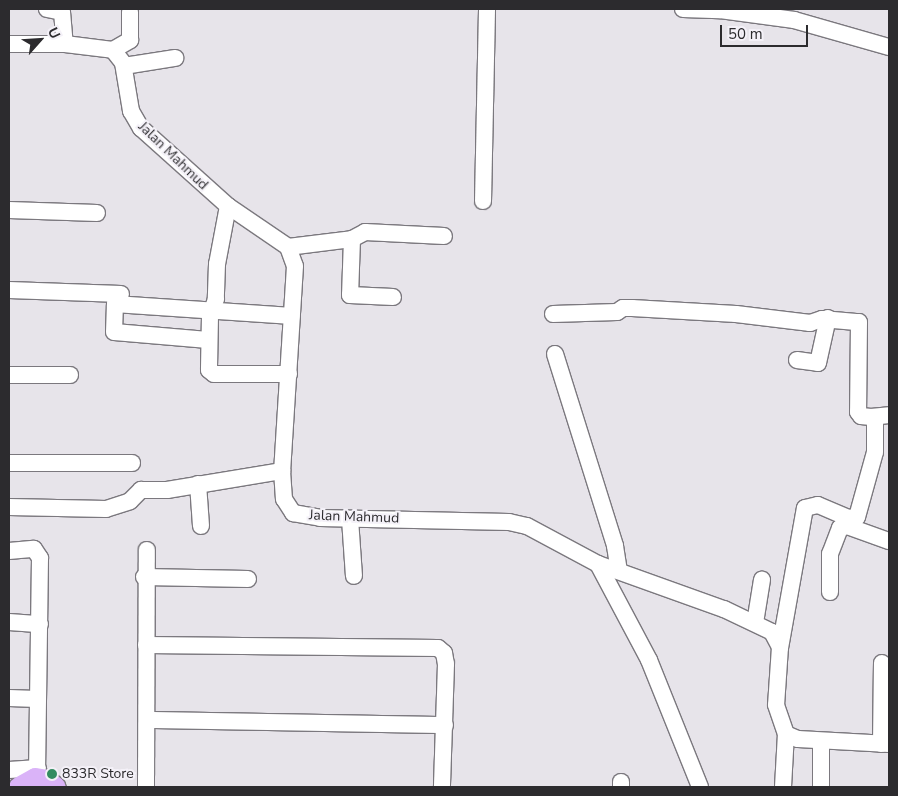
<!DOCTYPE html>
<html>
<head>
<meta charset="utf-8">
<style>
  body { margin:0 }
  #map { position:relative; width:898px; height:796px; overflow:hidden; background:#e7e4ea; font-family:"Nunito Sans",sans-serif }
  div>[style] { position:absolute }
  .roads { filter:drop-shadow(1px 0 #7b787e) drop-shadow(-1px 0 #7b787e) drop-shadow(0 1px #7b787e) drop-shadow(0 -1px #7b787e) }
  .minor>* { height:16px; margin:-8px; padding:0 8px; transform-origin:8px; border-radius:8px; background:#fff }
  .major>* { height:21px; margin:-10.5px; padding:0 10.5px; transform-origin:10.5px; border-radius:10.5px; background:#dab3f8 }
  .dots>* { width:14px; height:14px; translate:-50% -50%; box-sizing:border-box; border:2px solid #f4f1f8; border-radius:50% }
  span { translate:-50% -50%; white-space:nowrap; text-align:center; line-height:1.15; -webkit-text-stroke:4px #f4f1f8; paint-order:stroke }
  .street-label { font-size:14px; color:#2c2b2e }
  .poi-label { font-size:14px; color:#2c2b2e }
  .left { translate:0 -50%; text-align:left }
  .frame { position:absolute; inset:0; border:10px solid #2c2b2e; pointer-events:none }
  .north { position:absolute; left:15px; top:15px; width:50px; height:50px; -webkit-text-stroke:4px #f4f1f8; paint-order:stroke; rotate:64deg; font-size:14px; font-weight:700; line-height:20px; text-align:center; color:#2c2b2e }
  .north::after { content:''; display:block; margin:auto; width:18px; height:22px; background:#2c2b2e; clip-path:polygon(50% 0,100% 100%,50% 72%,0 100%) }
  .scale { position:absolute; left:720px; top:25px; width:88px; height:22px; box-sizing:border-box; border:2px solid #2c2b2e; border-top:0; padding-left:6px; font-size:15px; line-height:18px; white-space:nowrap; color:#2c2b2e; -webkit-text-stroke:4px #f4f1f8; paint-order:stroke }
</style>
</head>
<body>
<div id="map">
  <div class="roads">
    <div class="minor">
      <div style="left:47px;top:9px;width:15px;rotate:11deg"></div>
      <div style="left:62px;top:12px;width:32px;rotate:85deg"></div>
      <div style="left:683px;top:9px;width:37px;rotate:2deg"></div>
      <div style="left:720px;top:10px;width:75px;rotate:7.7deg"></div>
      <div style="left:794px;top:20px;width:99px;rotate:15.9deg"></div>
      <div style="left:9px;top:44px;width:56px"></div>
      <div style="left:65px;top:44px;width:48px;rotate:7.1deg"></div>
      <div style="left:113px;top:50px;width:16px;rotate:52deg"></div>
      <div style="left:123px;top:63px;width:49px;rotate:80.5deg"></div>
      <div style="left:131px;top:111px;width:20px;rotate:60deg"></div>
      <div style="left:141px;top:128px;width:117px;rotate:41.9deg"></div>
      <div style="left:228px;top:206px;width:73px;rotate:34.3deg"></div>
      <div style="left:288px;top:247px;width:20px;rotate:70deg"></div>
      <div style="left:295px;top:266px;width:205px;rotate:93.6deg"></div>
      <div style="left:282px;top:471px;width:28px;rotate:86deg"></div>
      <div style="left:284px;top:499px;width:17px;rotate:57deg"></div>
      <div style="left:293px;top:513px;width:27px;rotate:10deg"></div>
      <div style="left:320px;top:518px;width:189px;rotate:1.2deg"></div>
      <div style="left:509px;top:522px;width:18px;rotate:13deg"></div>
      <div style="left:527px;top:526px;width:81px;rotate:28.2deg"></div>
      <div style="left:598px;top:564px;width:134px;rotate:19.7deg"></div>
      <div style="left:724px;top:609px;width:53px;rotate:25.6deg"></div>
      <div style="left:772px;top:632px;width:17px;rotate:62deg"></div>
      <div style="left:780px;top:647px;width:58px;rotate:93.9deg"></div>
      <div style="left:776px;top:705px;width:31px;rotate:71deg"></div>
      <div style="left:786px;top:734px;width:13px;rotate:23deg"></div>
      <div style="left:798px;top:739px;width:91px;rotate:3.1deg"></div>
      <div style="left:113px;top:50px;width:20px;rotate:-30deg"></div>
      <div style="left:130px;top:40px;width:28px;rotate:-90deg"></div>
      <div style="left:124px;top:66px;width:52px;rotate:-8.9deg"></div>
      <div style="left:483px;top:201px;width:192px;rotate:-88.8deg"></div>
      <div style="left:228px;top:206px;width:59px;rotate:100.7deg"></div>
      <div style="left:217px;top:264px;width:35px;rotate:92deg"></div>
      <div style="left:216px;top:299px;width:18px;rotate:109deg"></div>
      <div style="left:210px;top:316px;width:54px;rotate:91.1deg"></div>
      <div style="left:209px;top:370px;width:6px;rotate:39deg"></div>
      <div style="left:214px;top:374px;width:75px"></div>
      <div style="left:9px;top:210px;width:88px;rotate:2deg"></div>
      <div style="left:352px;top:239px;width:56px;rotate:92deg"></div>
      <div style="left:350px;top:295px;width:43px;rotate:2.7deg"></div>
      <div style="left:288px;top:247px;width:64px;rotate:-7.1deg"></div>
      <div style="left:352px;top:239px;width:15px;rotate:-28deg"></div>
      <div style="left:365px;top:232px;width:79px;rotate:2.9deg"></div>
      <div style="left:9px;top:290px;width:112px;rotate:2deg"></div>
      <div style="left:553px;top:314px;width:64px;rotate:-1.8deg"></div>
      <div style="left:617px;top:312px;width:7px;rotate:-34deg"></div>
      <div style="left:623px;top:308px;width:9px"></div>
      <div style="left:632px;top:308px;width:104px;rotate:3.3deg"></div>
      <div style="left:736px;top:314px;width:75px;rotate:6.9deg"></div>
      <div style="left:810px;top:323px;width:13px;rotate:-18deg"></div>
      <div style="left:822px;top:319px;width:37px;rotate:5deg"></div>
      <div style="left:859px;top:322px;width:90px;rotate:90.6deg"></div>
      <div style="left:858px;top:412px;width:5px;rotate:53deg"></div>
      <div style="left:861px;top:416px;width:10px;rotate:6deg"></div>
      <div style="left:871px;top:417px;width:18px;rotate:-6deg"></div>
      <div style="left:208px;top:340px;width:94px;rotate:-175.1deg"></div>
      <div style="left:114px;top:332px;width:28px;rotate:-88deg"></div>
      <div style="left:115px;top:304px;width:177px;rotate:3.9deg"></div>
      <div style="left:555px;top:354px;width:201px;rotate:72.6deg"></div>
      <div style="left:615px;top:546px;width:25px;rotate:81deg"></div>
      <div style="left:797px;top:360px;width:21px;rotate:8deg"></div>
      <div style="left:818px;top:363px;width:46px;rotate:-77.5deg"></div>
      <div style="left:9px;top:375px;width:61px"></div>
      <div style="left:9px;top:463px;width:123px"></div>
      <div style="left:198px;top:484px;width:42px;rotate:85.9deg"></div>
      <div style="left:9px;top:507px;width:97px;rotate:1.2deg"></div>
      <div style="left:106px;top:509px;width:25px;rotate:-18deg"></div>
      <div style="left:130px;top:501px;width:16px;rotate:-45deg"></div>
      <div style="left:141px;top:490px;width:26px"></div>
      <div style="left:167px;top:490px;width:117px;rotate:-9.4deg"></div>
      <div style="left:350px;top:519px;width:57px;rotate:86deg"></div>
      <div style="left:9px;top:551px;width:25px;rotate:-5deg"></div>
      <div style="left:34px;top:549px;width:11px;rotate:56deg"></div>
      <div style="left:40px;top:558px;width:220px;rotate:90.8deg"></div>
      <div style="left:598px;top:564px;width:109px;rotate:62deg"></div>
      <div style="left:649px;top:660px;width:137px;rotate:68.1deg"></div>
      <div style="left:144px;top:577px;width:104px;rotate:1.1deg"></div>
      <div style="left:830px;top:592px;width:38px;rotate:-90deg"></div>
      <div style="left:830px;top:554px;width:28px;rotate:-69deg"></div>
      <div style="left:840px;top:528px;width:7px;rotate:-16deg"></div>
      <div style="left:847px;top:526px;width:45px;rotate:19.7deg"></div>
      <div style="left:9px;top:622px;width:31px;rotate:4deg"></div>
      <div style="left:755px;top:623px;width:44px;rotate:-80.8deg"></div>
      <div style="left:146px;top:645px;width:292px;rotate:0.6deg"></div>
      <div style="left:438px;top:648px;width:8px;rotate:40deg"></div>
      <div style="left:444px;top:653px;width:11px;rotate:80deg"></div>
      <div style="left:446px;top:664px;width:123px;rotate:91.9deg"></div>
      <div style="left:780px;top:648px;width:142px;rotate:-79.9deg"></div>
      <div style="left:805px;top:508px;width:13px;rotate:-13deg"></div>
      <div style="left:818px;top:505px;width:34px;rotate:23deg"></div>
      <div style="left:849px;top:518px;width:8px;rotate:-7deg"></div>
      <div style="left:857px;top:517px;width:67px;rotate:-74.5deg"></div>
      <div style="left:875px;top:452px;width:35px;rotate:-90deg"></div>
      <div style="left:9px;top:698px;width:28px;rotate:2deg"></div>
      <div style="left:147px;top:720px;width:298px;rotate:1deg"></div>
      <div style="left:821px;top:741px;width:46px;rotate:90deg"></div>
      <div style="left:881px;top:744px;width:81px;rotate:-89.3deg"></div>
      <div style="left:9px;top:770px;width:29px;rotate:-4deg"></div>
      <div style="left:146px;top:787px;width:237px;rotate:-89.8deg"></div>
      <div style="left:621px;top:787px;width:5px;rotate:-90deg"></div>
      <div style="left:783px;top:787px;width:53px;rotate:-86.8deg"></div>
    </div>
    <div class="major">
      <div style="left:19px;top:787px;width:18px;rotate:-29deg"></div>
      <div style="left:35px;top:778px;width:11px;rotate:10deg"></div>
      <div style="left:46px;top:780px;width:11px;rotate:38deg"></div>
    </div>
  </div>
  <div class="dots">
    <div style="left:52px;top:774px;background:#338c61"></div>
  </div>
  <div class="street-label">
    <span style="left:173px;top:156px;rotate:44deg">Jalan Mahmud</span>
    <span style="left:354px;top:517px;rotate:2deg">Jalan Mahmud</span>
  </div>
  <div class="poi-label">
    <span class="left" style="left:62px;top:774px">833R Store</span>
  </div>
  <div class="frame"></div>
  <div class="north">U</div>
  <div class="scale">50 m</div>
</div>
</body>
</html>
